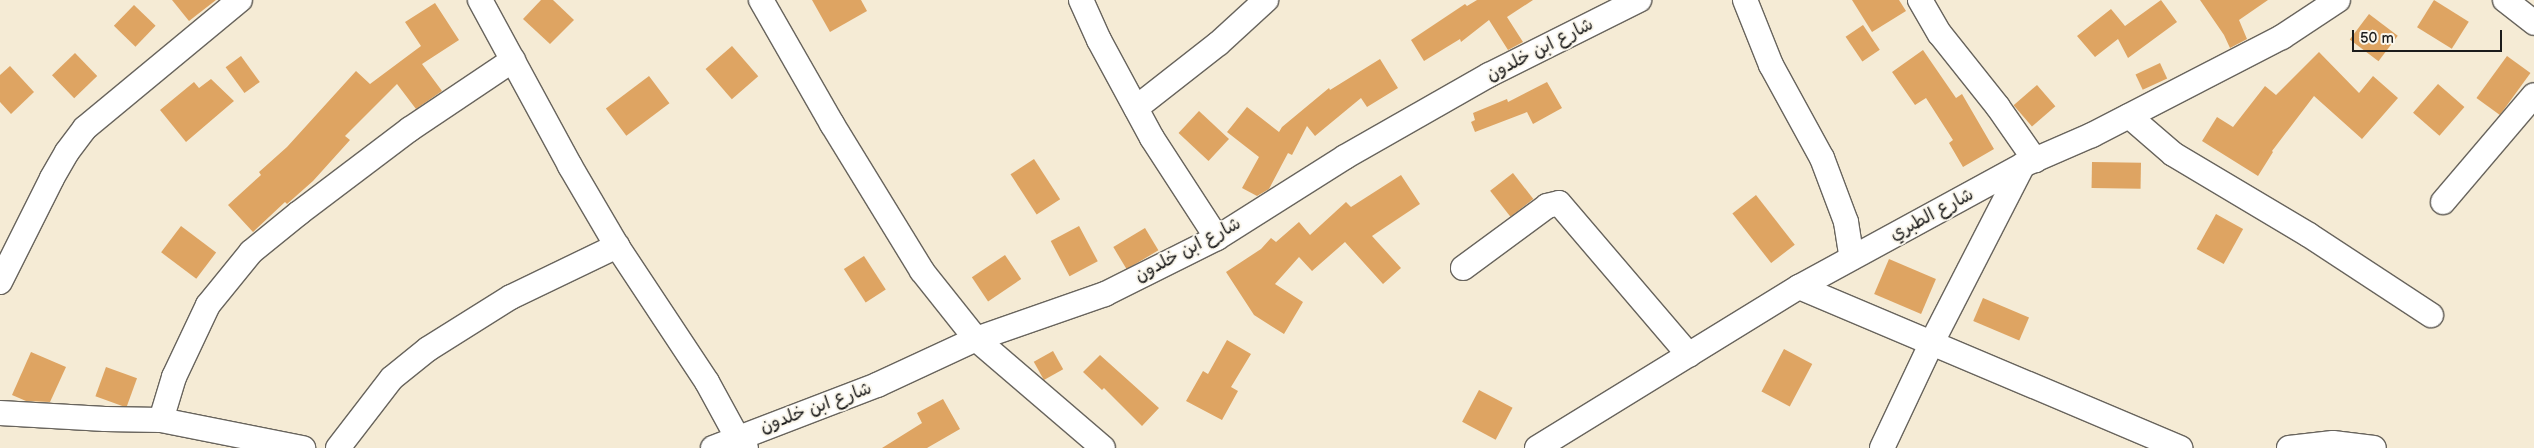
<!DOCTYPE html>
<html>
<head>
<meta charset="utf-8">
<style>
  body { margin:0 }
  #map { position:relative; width:2534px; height:448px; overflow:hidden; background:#f5ebd5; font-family:"Balsamiq Sans","Playpen Sans Arabic",sans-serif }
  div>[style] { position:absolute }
  .building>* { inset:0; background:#dea462; transform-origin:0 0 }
  .roads { filter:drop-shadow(1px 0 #68645d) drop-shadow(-1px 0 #68645d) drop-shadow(0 1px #68645d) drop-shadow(0 -1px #68645d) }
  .street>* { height:24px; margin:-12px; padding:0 12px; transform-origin:12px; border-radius:12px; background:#fff }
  span { translate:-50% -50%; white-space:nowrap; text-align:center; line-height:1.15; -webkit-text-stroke:4px #fbf7ec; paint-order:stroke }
  .street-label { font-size:18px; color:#1c1c1c }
  .scale { position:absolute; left:2352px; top:30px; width:150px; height:22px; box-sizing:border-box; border:2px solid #1c1c1c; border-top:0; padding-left:6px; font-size:15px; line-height:18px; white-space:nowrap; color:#1c1c1c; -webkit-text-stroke:4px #fbf7ec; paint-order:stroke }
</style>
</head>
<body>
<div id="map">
  <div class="building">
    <div style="clip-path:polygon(172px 0,216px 0,189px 21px)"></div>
    <div style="clip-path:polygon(541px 0,553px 0,574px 20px,550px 44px,523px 19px)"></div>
    <div style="clip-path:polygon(812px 0,861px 0,867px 11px,830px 32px)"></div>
    <div style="clip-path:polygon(1477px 0,1533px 0,1507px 17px,1523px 42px,1508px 50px,1489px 20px,1461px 42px,1460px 39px,1424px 61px,1411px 40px,1465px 4px,1467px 6px)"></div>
    <div style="clip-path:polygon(1852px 0,1899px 0,1906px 11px,1872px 32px)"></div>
    <div style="clip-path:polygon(2161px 0,2177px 22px,2128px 58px,2118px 39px,2095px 57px,2077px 36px,2111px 9px,2125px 26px)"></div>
    <div style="clip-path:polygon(2200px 0,2268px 0,2239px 20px,2247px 39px,2230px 48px,2224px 35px)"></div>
    <div style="left:2434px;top:0;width:41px;height:32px;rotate:32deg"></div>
    <div style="clip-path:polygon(435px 3px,459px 40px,422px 64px,442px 91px,416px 109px,397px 84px,345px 136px,350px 140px,313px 181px,287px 204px,285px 202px,253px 232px,228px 205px,261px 175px,259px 172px,287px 147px,356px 71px,370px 84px,421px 46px,405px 22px)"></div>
    <div style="left:134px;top:5px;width:30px;height:29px;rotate:44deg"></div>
    <div style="left:2369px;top:14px;width:36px;height:32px;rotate:37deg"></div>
    <div style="left:1863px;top:25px;width:30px;height:21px;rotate:56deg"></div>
    <div style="left:732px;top:46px;width:40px;height:35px;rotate:49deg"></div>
    <div style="clip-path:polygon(1923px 50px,1956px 98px,1962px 94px,1994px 149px,1963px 167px,1949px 143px,1953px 140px,1926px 98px,1915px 105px,1892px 72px)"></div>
    <div style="clip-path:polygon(2319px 52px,2359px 93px,2373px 76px,2398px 98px,2362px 139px,2314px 96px,2272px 151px,2273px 152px,2258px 176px,2202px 141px,2217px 117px,2233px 127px,2265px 86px,2276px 95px)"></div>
    <div style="left:75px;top:53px;width:32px;height:32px;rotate:46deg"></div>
    <div style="left:241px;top:56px;width:32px;height:19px;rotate:54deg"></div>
    <div style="left:2507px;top:56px;width:29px;height:52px;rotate:36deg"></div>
    <div style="clip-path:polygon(1380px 59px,1398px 88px,1367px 107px,1361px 98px,1315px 136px,1307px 126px,1292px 155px,1288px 153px,1269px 189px,1257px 196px,1242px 188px,1259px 157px,1227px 132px,1247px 107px,1279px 132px,1282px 127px,1329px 88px,1330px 90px)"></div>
    <div style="left:2160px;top:63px;width:17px;height:27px;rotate:65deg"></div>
    <div style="clip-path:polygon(10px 66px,34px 92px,11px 114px,0 102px,0 75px)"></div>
    <div style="left:649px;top:76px;width:34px;height:54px;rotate:53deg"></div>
    <div style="clip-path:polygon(211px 79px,234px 101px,186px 142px,160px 110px,194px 82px,199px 88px)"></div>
    <div style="clip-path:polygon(1547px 82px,1562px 108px,1533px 124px,1527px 112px,1475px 132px,1471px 122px,1475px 120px,1473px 113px,1507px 99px,1508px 102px)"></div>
    <div style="left:2438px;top:84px;width:35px;height:38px;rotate:41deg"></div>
    <div style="left:2037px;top:85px;width:28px;height:31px;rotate:49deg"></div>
    <div style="left:1199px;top:111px;width:41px;height:30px;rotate:43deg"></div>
    <div style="left:1034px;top:159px;width:48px;height:28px;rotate:57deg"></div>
    <div style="left:2092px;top:162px;width:49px;height:26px;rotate:1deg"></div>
    <div style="left:1513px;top:173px;width:33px;height:29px;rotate:52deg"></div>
    <div style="clip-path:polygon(1401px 175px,1420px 204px,1372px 236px,1401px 268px,1383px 284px,1345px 242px,1312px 271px,1299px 257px,1275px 284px,1303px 302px,1284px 334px,1254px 315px,1226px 272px,1261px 249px,1271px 238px,1276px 242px,1299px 222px,1310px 235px,1346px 202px,1351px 207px)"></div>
    <div style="left:1756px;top:195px;width:63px;height:30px;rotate:52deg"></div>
    <div style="left:2216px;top:214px;width:31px;height:40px;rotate:29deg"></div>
    <div style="left:181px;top:226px;width:44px;height:33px;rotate:37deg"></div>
    <div style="left:1079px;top:226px;width:40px;height:32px;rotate:62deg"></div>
    <div style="left:1145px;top:228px;width:26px;height:37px;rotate:59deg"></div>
    <div style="left:1005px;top:255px;width:29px;height:40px;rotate:56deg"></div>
    <div style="left:864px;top:256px;width:40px;height:24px;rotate:57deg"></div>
    <div style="left:1889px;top:259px;width:51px;height:38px;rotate:23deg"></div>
    <div style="left:1983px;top:298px;width:50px;height:25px;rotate:23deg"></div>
    <div style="clip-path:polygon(1227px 340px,1251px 354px,1231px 387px,1238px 391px,1222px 420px,1186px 401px,1203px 371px,1208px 374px)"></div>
    <div style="left:1784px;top:349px;width:32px;height:48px;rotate:28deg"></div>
    <div style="left:1053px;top:351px;width:21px;height:22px;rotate:61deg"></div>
    <div style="clip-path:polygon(31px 352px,66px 367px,50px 402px,26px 401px,12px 395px)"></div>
    <div style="clip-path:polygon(1100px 355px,1159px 408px,1142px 426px,1104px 388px,1102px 390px,1083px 372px)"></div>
    <div style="left:106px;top:367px;width:33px;height:31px;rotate:20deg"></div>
    <div style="left:1479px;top:390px;width:38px;height:36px;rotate:28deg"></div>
    <div style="clip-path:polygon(943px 399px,960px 429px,927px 448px,882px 448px,922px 423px,917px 413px)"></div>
  </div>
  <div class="roads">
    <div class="street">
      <div style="left:480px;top:0;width:189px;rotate:61.5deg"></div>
      <div style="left:570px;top:166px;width:93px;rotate:59.6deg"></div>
      <div style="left:617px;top:246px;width:163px;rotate:56.5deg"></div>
      <div style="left:707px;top:382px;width:63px;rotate:61.4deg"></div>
      <div style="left:737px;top:437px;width:14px;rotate:51deg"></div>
      <div style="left:761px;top:0;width:143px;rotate:60.2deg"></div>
      <div style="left:832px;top:124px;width:172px;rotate:58.5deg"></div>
      <div style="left:922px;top:271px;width:87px;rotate:51.5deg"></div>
      <div style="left:976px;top:339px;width:167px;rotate:40.6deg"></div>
      <div style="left:1081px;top:0;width:44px;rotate:65.8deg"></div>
      <div style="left:1099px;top:40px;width:111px;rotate:61.6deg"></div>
      <div style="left:1152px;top:138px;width:119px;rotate:57deg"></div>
      <div style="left:1745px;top:0;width:70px;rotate:68.2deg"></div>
      <div style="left:1771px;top:65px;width:106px;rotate:61.3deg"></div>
      <div style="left:1822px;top:158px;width:68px;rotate:69.4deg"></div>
      <div style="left:1846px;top:222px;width:36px;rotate:81deg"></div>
      <div style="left:1920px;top:0;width:39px;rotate:60deg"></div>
      <div style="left:1940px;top:34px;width:93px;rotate:51.5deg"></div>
      <div style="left:1998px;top:107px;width:65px;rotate:55.1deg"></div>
      <div style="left:2505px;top:0;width:37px;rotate:38deg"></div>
      <div style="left:1136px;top:108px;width:105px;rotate:-38.1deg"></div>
      <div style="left:1219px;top:43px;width:64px;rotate:-42.5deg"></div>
      <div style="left:2129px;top:116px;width:58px;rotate:40.8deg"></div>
      <div style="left:2173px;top:154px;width:158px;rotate:30.8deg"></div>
      <div style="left:2309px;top:235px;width:146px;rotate:33.3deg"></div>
      <div style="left:2443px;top:202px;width:140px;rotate:-49.6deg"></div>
      <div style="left:1463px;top:268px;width:104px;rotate:-36.4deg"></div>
      <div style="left:1547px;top:206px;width:12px;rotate:-14deg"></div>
      <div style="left:1559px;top:203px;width:200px;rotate:49.5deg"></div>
      <div style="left:0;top:282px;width:116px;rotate:-63.4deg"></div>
      <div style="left:52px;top:178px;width:30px;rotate:-60deg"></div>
      <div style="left:67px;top:152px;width:30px;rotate:-53deg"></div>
      <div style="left:85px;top:128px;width:201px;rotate:-39.6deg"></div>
      <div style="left:1799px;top:287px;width:414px;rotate:22.9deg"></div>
      <div style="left:0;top:413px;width:105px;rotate:3.3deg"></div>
      <div style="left:105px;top:419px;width:56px;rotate:1deg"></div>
      <div style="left:161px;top:420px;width:145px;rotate:11.2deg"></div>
      <div style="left:161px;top:420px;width:45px;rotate:-73.2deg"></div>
      <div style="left:174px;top:377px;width:80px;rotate:-64.7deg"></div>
      <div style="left:208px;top:305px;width:68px;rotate:-50.9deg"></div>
      <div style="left:251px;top:252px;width:62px;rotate:-39.1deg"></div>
      <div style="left:299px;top:213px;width:139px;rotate:-37.1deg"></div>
      <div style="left:410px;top:129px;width:124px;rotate:-33.8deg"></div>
      <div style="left:338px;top:448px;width:88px;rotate:-52.4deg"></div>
      <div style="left:392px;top:378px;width:46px;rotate:-38.9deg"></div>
      <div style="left:428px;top:349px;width:98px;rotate:-32.1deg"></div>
      <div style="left:511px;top:297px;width:118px;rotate:-25.7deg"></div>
      <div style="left:713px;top:448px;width:176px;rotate:-21deg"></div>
      <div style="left:877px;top:385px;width:109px;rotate:-24.9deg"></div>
      <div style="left:976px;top:339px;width:137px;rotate:-19.2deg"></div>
      <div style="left:1105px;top:294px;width:125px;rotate:-26.6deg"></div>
      <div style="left:1217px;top:238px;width:151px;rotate:-32.3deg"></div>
      <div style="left:1345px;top:157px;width:166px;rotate:-29.7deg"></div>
      <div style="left:1489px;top:75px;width:168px;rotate:-26.6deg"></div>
      <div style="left:1537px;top:448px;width:308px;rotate:-31.6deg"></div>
      <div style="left:1799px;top:287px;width:255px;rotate:-28.6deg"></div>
      <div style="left:2023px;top:165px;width:75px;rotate:-23.5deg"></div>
      <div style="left:2092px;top:135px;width:214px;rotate:-27.3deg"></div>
      <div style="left:2282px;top:37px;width:67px;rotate:-33.5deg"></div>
      <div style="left:1882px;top:448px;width:117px;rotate:-64.7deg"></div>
      <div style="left:1932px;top:342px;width:199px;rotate:-62.8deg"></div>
      <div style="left:2289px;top:448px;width:44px;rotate:-6.5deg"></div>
      <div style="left:2333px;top:443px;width:41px;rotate:7deg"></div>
    </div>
  </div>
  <div class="street-label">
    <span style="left:1540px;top:50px;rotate:-27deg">شارع ابن خلدون</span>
    <span style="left:1932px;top:215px;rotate:-28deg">شارع الطبري</span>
    <span style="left:1188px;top:250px;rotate:-28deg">شارع ابن خلدون</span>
    <span style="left:816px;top:408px;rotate:-20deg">شارع ابن خلدون</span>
  </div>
  <div class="scale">50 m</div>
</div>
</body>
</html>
